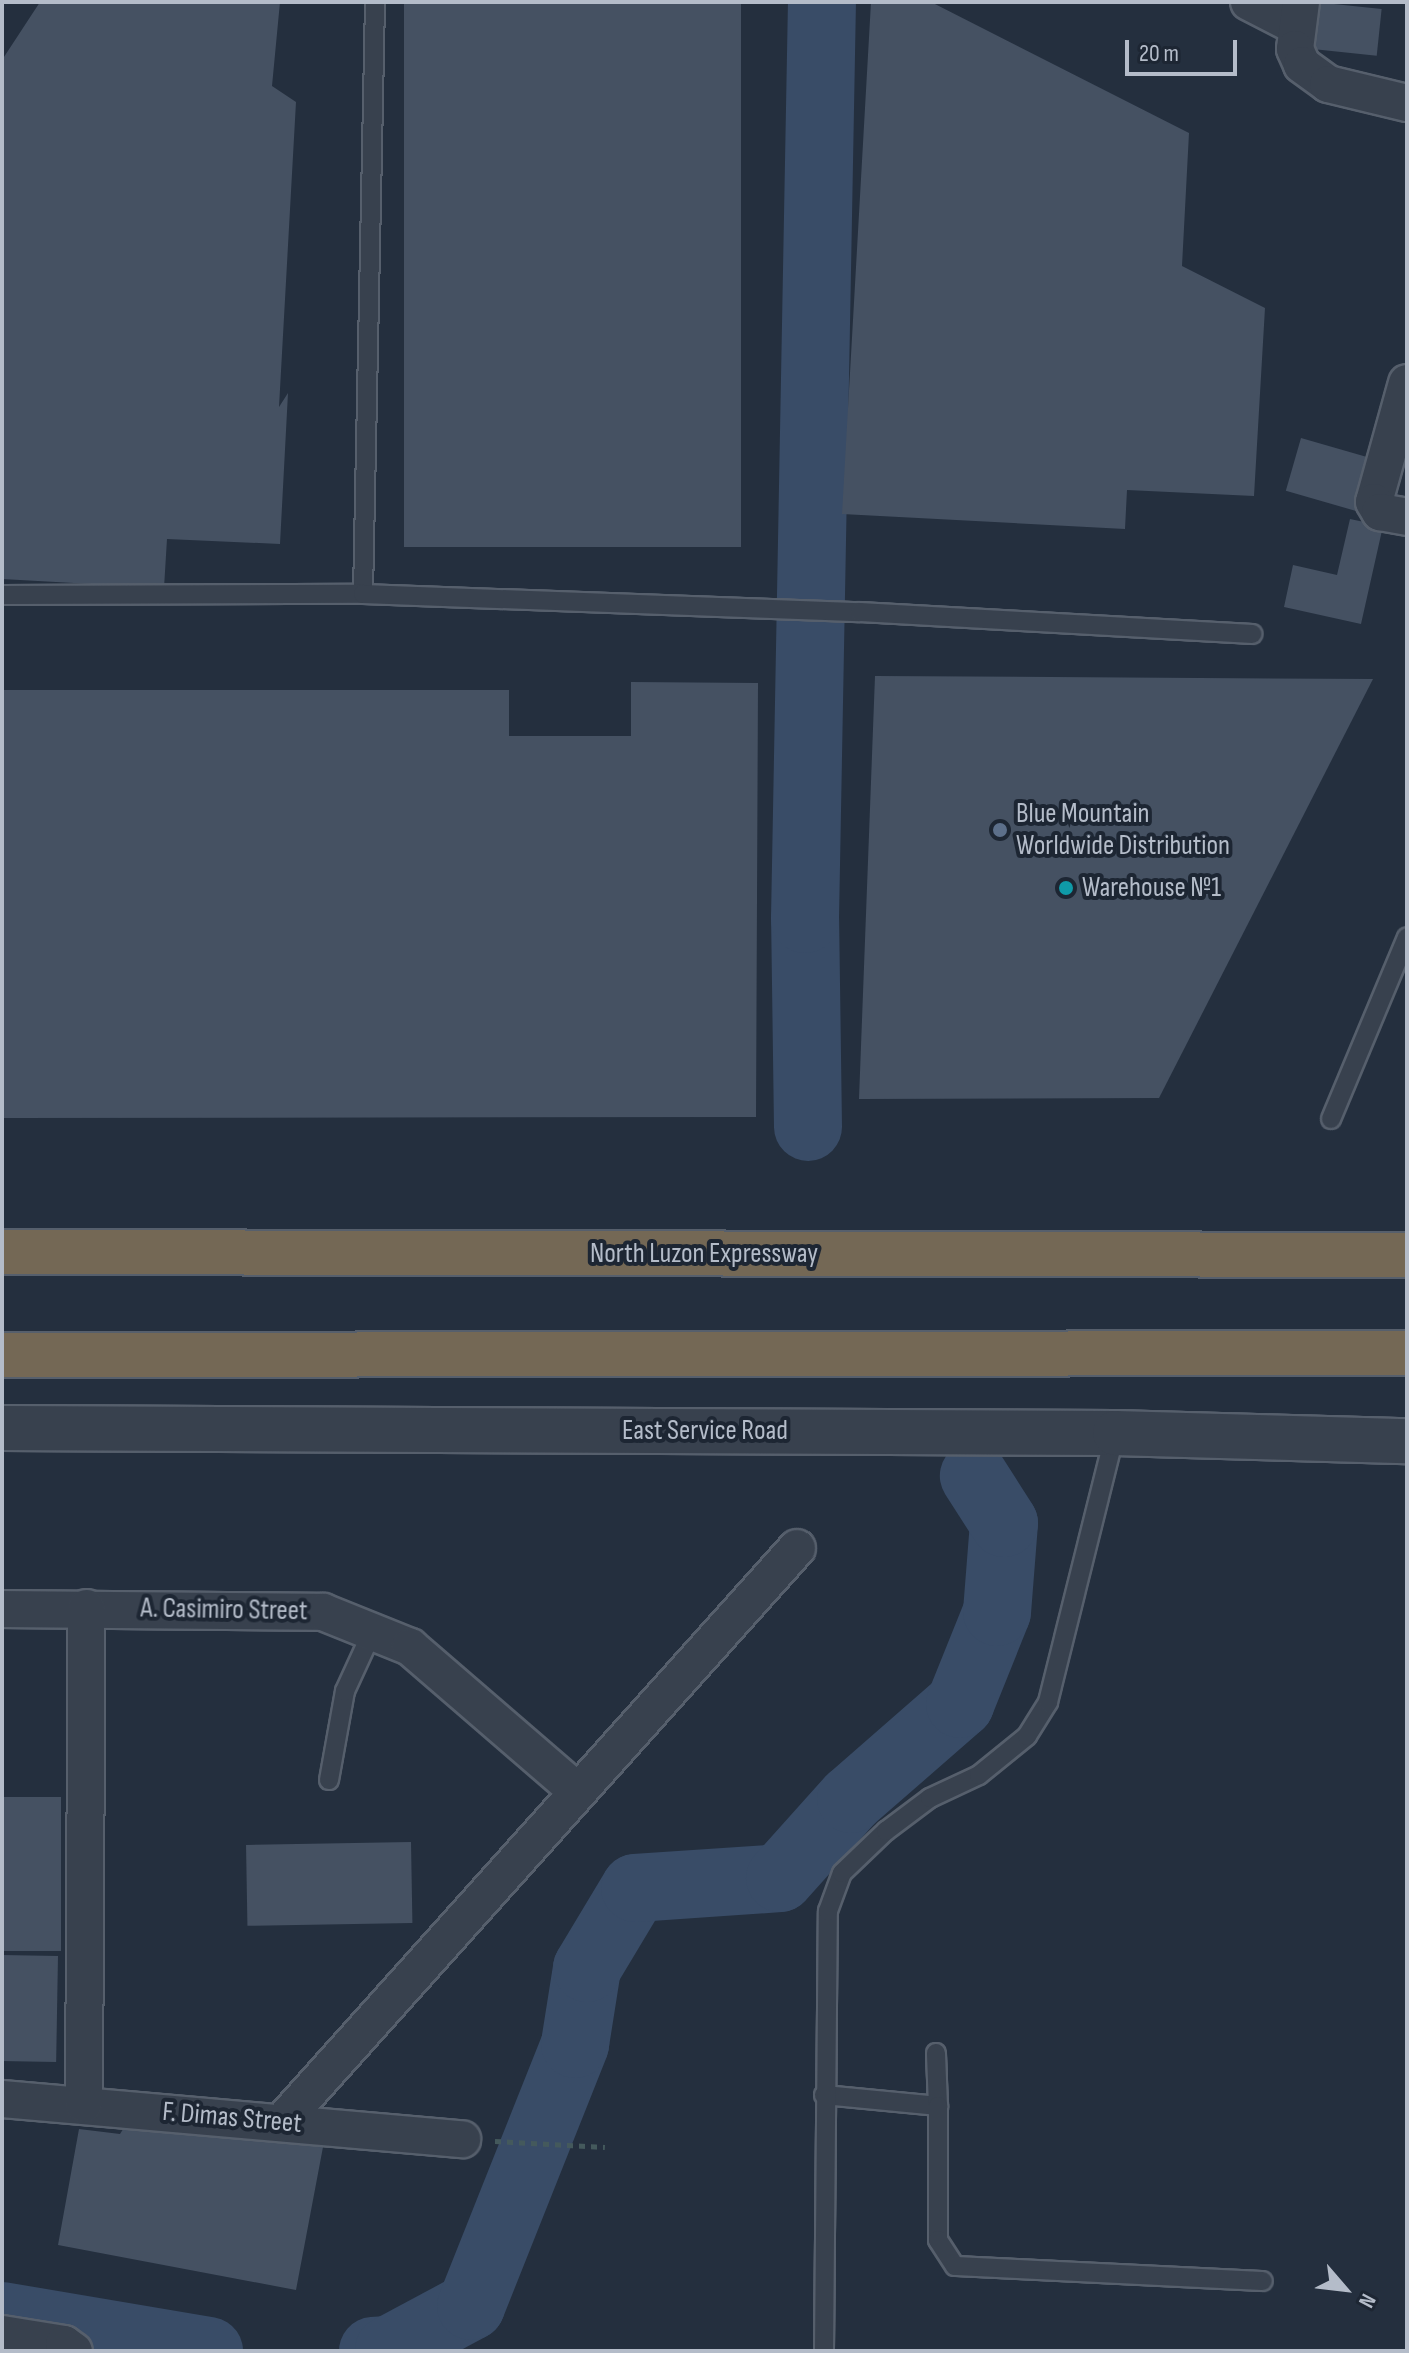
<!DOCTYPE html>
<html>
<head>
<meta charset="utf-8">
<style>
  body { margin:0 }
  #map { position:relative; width:1409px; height:2353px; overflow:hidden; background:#242f3e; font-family:"Sofia Sans Condensed",sans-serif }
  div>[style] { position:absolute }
  .river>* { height:68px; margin:-34px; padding:0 34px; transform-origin:34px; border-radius:34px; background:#394c67 }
  .building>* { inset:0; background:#455162; transform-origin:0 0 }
  .path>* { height:5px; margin-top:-2.5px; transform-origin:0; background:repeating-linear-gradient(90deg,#44595c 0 6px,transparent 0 12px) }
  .roads { filter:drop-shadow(2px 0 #565f6c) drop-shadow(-2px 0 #565f6c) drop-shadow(0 2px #565f6c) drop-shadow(0 -2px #565f6c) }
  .service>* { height:18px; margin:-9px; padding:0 9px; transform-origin:9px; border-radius:9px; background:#38414e }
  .minor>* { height:36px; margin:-18px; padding:0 18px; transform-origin:18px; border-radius:18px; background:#38414e }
  .tertiary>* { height:44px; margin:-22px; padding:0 22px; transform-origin:22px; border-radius:22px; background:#38414e }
  .motorway>* { height:44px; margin:-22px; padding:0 22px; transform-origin:22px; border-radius:22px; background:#746855 }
  .dots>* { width:22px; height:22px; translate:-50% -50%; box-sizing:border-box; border:4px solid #1d2633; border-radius:50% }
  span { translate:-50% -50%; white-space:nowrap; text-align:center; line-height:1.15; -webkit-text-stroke:8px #1d2633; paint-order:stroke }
  .poi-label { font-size:28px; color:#b4bcc9 }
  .left { translate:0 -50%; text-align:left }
  .street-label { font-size:28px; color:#b4bcc9 }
  .frame { position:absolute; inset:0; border:4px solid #b4bcc9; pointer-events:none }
  .north { position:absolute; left:1305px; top:2249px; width:80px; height:80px; -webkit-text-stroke:6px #1d2633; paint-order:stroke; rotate:118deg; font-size:22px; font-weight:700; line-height:32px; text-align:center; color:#b4bcc9 }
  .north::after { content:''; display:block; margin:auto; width:28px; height:36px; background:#b4bcc9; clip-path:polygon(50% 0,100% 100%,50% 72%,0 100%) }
  .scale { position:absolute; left:1125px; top:40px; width:112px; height:36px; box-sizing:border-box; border:4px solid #b4bcc9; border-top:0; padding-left:10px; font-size:24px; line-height:28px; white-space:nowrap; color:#b4bcc9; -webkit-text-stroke:6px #1d2633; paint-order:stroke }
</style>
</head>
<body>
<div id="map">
  <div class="river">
    <div style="left:808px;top:1127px;width:208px;rotate:-90.8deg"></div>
    <div style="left:805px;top:919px;width:917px;rotate:-88.94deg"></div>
    <div style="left:2px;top:2316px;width:210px;rotate:9.6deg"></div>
    <div style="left:373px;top:2351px;width:16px;rotate:-4deg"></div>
    <div style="left:389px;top:2350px;width:93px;rotate:-28.2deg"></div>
    <div style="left:471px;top:2306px;width:282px;rotate:-68.3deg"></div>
    <div style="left:575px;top:2044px;width:77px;rotate:-81deg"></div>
    <div style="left:587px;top:1968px;width:93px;rotate:-59deg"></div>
    <div style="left:635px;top:1888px;width:145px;rotate:-3.9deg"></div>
    <div style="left:780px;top:1878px;width:106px;rotate:-48.1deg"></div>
    <div style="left:851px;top:1799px;width:145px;rotate:-41.1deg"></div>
    <div style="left:960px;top:1704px;width:99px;rotate:-68.1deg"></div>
    <div style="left:997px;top:1612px;width:89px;rotate:-85.5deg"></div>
    <div style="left:1004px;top:1523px;width:56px;rotate:-122.6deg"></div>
  </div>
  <div class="building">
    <div style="clip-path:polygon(40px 2px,280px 2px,272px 86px,296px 102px,279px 407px,288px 393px,280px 544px,167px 539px,164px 588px,2px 579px,2px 60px)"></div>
    <div style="left:404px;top:2px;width:337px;height:545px"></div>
    <div style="clip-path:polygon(871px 2px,931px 2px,1189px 133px,1182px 266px,1265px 308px,1254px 496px,1127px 490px,1125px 529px,842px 514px)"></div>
    <div style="left:1315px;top:2px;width:67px;height:47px;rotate:6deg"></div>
    <div style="left:1301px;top:438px;width:74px;height:55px;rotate:16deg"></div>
    <div style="clip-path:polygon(1350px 519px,1383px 526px,1361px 624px,1284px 607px,1293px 565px,1337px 575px)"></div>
    <div style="clip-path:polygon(875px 676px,1373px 679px,1159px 1098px,859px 1099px)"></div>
    <div style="clip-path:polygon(631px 682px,758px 683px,756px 1117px,2px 1118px,2px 690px,509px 690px,509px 736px,631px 736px)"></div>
    <div style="left:2px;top:1797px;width:59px;height:154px"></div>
    <div style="left:411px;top:1842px;width:81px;height:165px;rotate:89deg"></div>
    <div style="left:2px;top:1955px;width:56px;height:106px;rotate:1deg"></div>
    <div style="clip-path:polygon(125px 2126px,323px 2147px,296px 2290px,58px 2245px,79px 2129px,120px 2134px)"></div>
  </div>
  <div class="path">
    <div style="left:495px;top:2141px;width:110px;rotate:3.1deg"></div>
  </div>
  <div class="roads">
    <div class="service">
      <div style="left:363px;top:594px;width:592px;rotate:-88.84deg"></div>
      <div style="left:2px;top:595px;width:361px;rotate:-0.2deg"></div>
      <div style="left:363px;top:594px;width:497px;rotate:2.1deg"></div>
      <div style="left:860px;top:612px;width:393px;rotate:3.2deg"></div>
      <div style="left:1331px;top:1119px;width:197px;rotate:-67.3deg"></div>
      <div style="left:329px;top:1780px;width:90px;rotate:-79.8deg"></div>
      <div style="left:345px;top:1691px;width:67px;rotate:-65.3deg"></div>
      <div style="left:824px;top:2095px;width:115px;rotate:5.5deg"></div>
      <div style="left:938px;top:2106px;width:53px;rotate:-92.2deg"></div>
      <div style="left:938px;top:2106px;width:134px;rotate:90deg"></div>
      <div style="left:938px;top:2240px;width:31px;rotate:57deg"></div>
      <div style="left:955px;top:2266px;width:308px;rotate:2.8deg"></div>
      <div style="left:824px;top:2351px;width:440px;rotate:-89.5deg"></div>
      <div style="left:828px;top:1911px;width:40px;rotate:-69.8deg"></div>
      <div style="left:842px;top:1873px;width:61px;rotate:-43.7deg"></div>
      <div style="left:886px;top:1831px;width:55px;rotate:-36.9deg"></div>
      <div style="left:930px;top:1798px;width:54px;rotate:-25.1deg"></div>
      <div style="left:979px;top:1775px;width:62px;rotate:-39.1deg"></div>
      <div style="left:1027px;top:1736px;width:40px;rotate:-58deg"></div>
      <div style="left:1048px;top:1702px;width:277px;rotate:-76deg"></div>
    </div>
    <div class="minor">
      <div style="left:1249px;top:2px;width:53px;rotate:27.1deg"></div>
      <div style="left:1301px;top:2px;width:47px;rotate:97.3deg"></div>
      <div style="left:1295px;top:49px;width:17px;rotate:66deg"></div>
      <div style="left:1302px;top:65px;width:32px;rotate:36deg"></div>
      <div style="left:1328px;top:84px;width:81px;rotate:13.5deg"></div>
      <div style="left:1407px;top:383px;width:123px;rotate:105.5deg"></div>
      <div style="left:1374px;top:502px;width:12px;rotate:59deg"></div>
      <div style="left:1380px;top:512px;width:27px;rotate:10deg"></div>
      <div style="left:2px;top:1609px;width:321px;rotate:0.5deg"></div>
      <div style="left:323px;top:1612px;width:94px;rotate:21.9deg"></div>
      <div style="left:410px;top:1647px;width:221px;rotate:40.8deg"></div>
      <div style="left:2px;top:2099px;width:462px;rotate:5deg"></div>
      <div style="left:84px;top:2104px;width:496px;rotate:-89.7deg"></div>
      <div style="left:282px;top:2122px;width:771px;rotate:-48.1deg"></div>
      <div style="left:2px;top:2334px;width:63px;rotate:9.2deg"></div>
      <div style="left:64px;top:2344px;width:12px;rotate:35deg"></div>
    </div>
    <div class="tertiary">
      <div style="left:2px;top:1428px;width:1113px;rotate:0.26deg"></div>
      <div style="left:1115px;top:1433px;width:292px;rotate:1.6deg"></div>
    </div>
    <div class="motorway">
      <div style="left:2px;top:1252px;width:1405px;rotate:0.12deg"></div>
      <div style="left:2px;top:1355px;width:1405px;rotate:-0.08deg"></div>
    </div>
  </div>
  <div class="dots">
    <div style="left:1000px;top:830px;background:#5c6f8a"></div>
    <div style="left:1066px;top:888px;background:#0f9aa8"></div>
  </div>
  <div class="poi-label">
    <span class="left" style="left:1016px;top:830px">Blue Mountain<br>Worldwide Distribution</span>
    <span class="left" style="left:1082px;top:888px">Warehouse №1</span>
  </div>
  <div class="street-label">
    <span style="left:704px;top:1254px">North Luzon Expressway</span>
    <span style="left:705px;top:1431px">East Service Road</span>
    <span style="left:224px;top:1610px;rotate:1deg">A. Casimiro Street</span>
    <span style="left:232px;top:2118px;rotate:5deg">F. Dimas Street</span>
  </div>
  <div class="frame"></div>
  <div class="north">N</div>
  <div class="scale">20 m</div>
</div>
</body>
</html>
